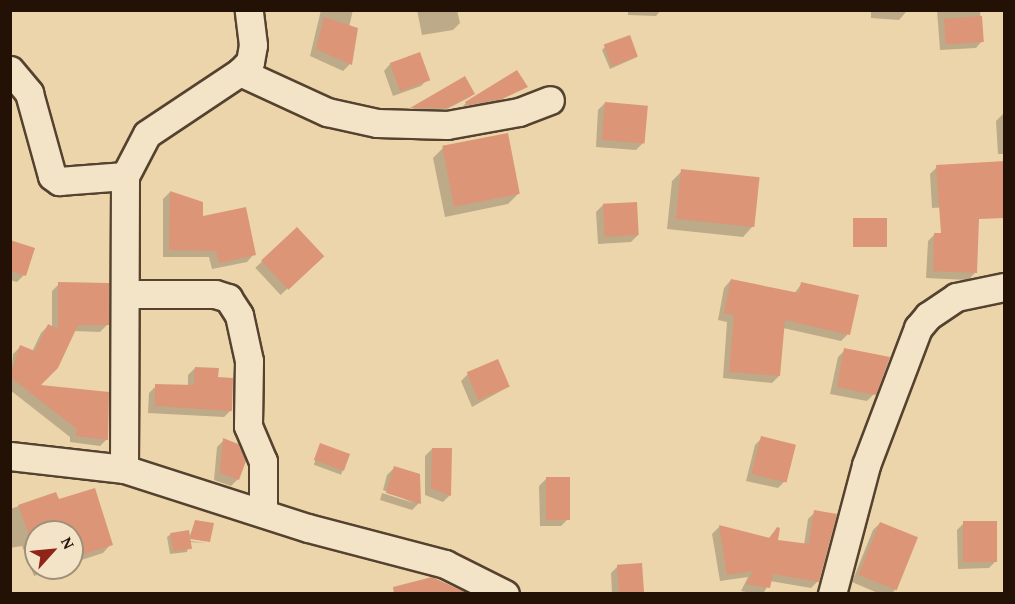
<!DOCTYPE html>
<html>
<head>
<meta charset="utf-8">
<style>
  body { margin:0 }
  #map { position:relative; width:1015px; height:604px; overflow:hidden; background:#ecd5ab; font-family:"Gentium Book Plus",serif }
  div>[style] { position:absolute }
  .shadow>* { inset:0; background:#0003; transform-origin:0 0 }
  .building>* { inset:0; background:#dd9578; transform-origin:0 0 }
  .roads { filter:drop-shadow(2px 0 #55422f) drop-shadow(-2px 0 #55422f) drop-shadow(0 2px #55422f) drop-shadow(0 -2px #55422f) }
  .minor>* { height:27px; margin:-13.5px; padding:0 13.5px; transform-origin:13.5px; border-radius:13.5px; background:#f3e4c8 }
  span { translate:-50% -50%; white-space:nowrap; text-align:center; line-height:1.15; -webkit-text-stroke:4.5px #f3e4c8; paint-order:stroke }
  .frame { position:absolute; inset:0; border:12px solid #231106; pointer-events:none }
  .north { position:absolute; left:24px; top:520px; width:60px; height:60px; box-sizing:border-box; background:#f3e4c8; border:2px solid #a0907a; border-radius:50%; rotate:63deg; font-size:16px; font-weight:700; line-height:24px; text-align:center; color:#231106 }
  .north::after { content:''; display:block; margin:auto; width:21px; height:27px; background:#8f2418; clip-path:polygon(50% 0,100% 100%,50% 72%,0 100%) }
</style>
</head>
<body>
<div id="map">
  <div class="shadow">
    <div style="clip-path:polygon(321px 10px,353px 10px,349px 27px,356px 29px,350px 64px,343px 71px,310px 56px)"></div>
    <div style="clip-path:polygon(417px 10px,457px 10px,460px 23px,453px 30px,422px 35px)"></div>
    <div style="clip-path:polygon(628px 10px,661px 10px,656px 16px,628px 15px)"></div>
    <div style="clip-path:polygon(871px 10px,919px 10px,906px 12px,899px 20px,871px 18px)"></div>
    <div style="clip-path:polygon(937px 10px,980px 10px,982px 41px,976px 48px,940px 50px)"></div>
    <div style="clip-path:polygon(605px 47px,637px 57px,610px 69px,602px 50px)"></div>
    <div style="clip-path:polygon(391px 63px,428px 79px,421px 86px,393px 96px,384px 71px)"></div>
    <div style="clip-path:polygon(464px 78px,473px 94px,470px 97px,443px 111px,409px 111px)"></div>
    <div style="clip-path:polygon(526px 86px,497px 102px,463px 106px,466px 103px)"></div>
    <div style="clip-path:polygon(605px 103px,643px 143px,636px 150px,596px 147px,598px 110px)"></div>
    <div style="clip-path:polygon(1003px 114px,1004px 154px,998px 154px,996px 121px)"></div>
    <div style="clip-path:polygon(443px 148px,519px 193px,508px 204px,445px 217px,433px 158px)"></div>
    <div style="clip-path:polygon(937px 167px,967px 206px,932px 208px,930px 174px)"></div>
    <div style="clip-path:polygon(682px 171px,753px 226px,743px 237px,667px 229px,672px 181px)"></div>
    <div style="clip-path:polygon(170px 192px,201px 218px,254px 254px,247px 262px,212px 269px,209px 257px,163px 257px,163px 199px)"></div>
    <div style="clip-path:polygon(603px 205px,638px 235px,631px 242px,598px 244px,596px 212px)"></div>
    <div style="left:297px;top:229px;width:37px;height:57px;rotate:47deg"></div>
    <div style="clip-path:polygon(935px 234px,975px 273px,968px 280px,926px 278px,928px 241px)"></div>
    <div style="clip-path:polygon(10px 241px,24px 275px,17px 282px,10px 280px)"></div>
    <div style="clip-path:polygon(731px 280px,794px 294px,802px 283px,848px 334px,841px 341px,783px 328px,779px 376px,772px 383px,723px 378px,727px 322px,718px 320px,724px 288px)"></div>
    <div style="clip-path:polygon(59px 284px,107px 325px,100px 332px,73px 331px,38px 386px,107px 439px,100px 446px,70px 442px,70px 437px,10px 390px,13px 354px,20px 347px,32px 352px,41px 333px,48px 326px,52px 328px,52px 291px)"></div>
    <div style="clip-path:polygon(845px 350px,874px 394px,867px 401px,830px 394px,838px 357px)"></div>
    <div style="clip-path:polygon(195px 368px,216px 378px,231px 410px,224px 417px,148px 413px,149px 393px,156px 386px,188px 387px,188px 375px)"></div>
    <div style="clip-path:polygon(468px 374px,508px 387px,472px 407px,461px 381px)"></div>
    <div style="clip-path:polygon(762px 438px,785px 481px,778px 488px,746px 481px,755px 445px)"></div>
    <div style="clip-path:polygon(224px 440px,238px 479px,231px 486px,214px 480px,217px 447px)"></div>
    <div style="left:321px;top:445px;width:29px;height:21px;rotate:20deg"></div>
    <div style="clip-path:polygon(432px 449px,450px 495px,443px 502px,425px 495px,425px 456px)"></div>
    <div style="clip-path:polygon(394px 468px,419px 503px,412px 510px,380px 500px,382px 493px,414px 503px,383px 490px,387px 475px)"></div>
    <div style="clip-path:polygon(546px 479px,568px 519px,561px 526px,540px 526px,539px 486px)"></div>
    <div style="clip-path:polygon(55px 494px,58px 501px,111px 544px,103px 553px,72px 563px,72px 532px,36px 532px,36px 568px,58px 568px,34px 576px,22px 546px,10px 548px,10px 509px)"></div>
    <div style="clip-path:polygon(815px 512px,818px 581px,811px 588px,770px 581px,763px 594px,756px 594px,741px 591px,748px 577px,720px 581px,712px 534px,719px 527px,768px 539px,777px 528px,776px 541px,804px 545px,808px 519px)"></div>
    <div style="clip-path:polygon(195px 521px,208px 541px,189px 538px)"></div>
    <div style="clip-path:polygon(880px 523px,895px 590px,891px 594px,880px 594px,852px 582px,873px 530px)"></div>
    <div style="clip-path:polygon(964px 523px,996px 561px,989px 568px,958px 569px,957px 530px)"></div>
    <div style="clip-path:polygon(171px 534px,183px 540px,206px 543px,189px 542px,187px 552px,170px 554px,167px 537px)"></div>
    <div style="clip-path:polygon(618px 566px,642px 594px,612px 594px,611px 573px)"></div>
  </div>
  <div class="building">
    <div style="left:982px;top:16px;width:26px;height:38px;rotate:86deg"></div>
    <div style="clip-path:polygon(324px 17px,358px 28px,352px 65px,316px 49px)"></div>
    <div style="left:630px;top:35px;width:23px;height:28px;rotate:70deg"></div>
    <div style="left:420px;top:52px;width:30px;height:32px;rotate:70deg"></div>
    <div style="clip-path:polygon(517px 70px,528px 87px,502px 99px,467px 105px,465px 102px)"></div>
    <div style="clip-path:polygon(465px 76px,475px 94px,447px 108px,410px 108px)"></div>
    <div style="left:605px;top:102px;width:43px;height:38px;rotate:5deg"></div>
    <div style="left:508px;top:133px;width:62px;height:67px;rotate:79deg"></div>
    <div style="clip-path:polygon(1005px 161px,1005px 218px,979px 219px,977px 273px,933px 271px,934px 233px,941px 233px,936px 165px)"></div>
    <div style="left:681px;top:169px;width:79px;height:50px;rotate:6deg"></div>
    <div style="clip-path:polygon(170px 191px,203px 202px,203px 216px,246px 207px,256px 255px,219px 263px,216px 251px,169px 250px)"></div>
    <div style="left:637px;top:202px;width:33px;height:34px;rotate:87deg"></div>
    <div style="left:853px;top:218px;width:34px;height:29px"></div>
    <div style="left:297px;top:227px;width:40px;height:49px;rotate:47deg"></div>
    <div style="clip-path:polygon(10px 240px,35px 248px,26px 276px,10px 271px)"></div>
    <div style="clip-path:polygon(731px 279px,799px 293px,801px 282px,859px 295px,850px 335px,785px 320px,780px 376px,729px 372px,734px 315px,724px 313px)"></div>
    <div style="clip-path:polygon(58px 282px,109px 283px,109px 325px,78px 325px,58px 368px,41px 385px,109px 392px,108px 440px,76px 436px,77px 429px,10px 377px,20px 345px,35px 351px,48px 324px,58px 329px)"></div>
    <div style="clip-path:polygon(844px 348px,890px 357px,876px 395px,837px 387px)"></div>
    <div style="left:498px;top:359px;width:30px;height:34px;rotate:67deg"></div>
    <div style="clip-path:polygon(195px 367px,219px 368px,218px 377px,233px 378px,232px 411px,155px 406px,155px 384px,194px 385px)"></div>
    <div style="left:761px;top:436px;width:36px;height:39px;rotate:14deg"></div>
    <div style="clip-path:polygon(223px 438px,238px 444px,246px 461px,239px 480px,220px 473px)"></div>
    <div style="left:320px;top:443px;width:32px;height:18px;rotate:20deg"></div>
    <div style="clip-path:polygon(432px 448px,452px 448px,451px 496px,431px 488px)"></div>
    <div style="clip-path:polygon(394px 466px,420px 474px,421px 504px,386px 493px)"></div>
    <div style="left:546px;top:477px;width:24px;height:43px"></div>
    <div style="clip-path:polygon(95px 488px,113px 545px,72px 558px,72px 532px,36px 532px,36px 553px,18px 505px,56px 492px,59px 499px)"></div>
    <div style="clip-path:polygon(814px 510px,837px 514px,819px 582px,773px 574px,770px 588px,746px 584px,753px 571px,727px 575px,719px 525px,770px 538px,777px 527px,780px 528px,778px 540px,809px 544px)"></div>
    <div style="clip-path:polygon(195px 520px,214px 523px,210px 542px,190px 539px)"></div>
    <div style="left:963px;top:521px;width:34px;height:41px"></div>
    <div style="left:880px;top:522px;width:41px;height:57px;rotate:22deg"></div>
    <div style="left:189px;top:530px;width:19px;height:19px;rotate:81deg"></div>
    <div style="left:642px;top:563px;width:31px;height:25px;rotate:86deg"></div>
    <div style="clip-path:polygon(432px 577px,469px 594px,394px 594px,393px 587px)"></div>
  </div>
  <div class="roads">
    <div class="minor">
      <div style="left:10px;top:70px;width:30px;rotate:50deg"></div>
      <div style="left:29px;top:93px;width:86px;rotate:74.5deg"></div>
      <div style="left:52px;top:176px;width:9px;rotate:36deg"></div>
      <div style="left:59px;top:181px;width:66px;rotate:-4.3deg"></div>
      <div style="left:240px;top:72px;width:96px;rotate:24.7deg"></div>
      <div style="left:327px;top:112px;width:51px;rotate:12.4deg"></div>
      <div style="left:377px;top:123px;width:70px;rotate:1.6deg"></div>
      <div style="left:447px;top:125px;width:73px;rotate:-10.2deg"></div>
      <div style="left:519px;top:112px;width:33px;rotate:-21deg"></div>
      <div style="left:126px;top:294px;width:89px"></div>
      <div style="left:215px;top:294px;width:14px;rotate:17deg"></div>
      <div style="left:228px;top:298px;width:20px;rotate:57deg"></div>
      <div style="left:239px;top:315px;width:47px;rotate:77.7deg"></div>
      <div style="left:249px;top:361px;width:65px;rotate:90.9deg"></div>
      <div style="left:248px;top:426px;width:38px;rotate:67deg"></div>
      <div style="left:263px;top:461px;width:52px;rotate:90deg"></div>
      <div style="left:10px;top:456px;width:115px;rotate:6.5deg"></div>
      <div style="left:124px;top:469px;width:193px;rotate:17.8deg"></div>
      <div style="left:308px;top:528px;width:142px;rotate:14.7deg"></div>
      <div style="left:445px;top:564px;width:67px;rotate:26.6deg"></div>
      <div style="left:124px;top:469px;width:293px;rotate:-89.8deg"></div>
      <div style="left:125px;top:176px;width:47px;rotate:-62.4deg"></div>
      <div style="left:147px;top:134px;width:112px;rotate:-33.7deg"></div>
      <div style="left:240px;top:72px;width:14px;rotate:-45deg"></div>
      <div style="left:250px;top:62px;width:17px;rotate:-80deg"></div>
      <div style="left:253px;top:45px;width:35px;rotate:-97deg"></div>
      <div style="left:832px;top:594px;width:133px;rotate:-75.2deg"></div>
      <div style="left:866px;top:465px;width:147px;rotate:-69.2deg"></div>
      <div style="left:918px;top:328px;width:16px;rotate:-50deg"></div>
      <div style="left:928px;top:316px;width:34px;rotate:-34deg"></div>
      <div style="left:956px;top:297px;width:49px;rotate:-11.8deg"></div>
    </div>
  </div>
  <div class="frame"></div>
  <div class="north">N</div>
</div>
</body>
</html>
